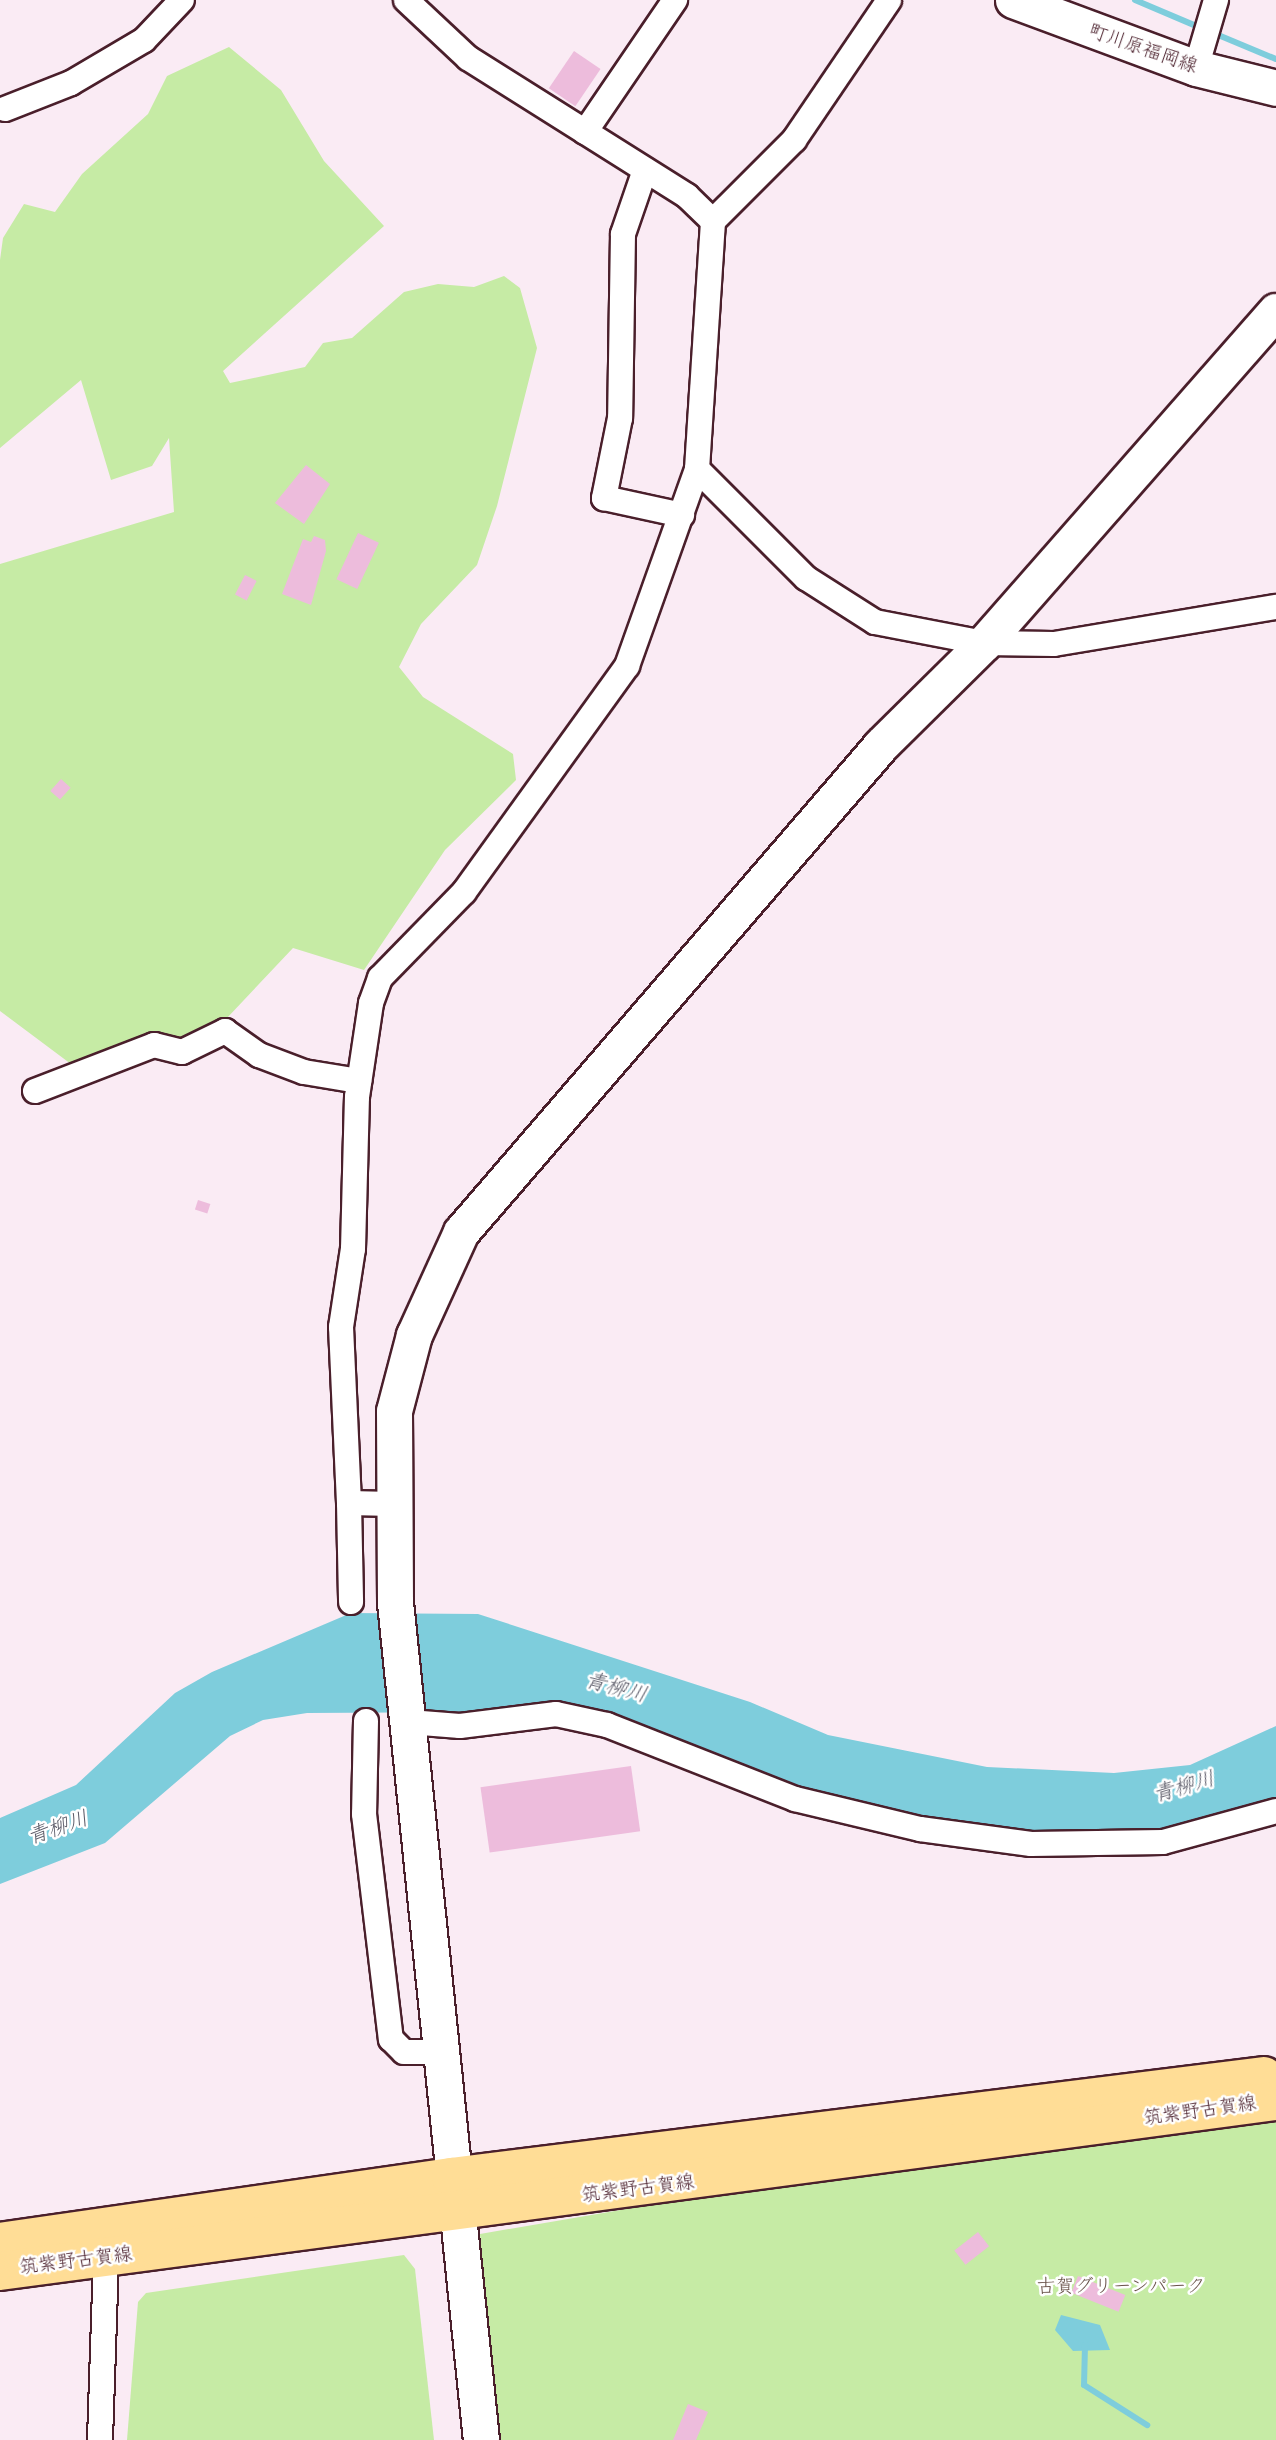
<!DOCTYPE html>
<html>
<head>
<meta charset="utf-8">
<style>
  body { margin:0 }
  #map { position:relative; width:1276px; height:2440px; overflow:hidden; background:#faebf4; font-family:"Balsamiq Sans","Klee One",sans-serif }
  div>[style] { position:absolute }
  .green>* { inset:0; background:#c6eba5 }
  .water>* { inset:0; background:#7ecddc }
  .stream>* { height:6px; margin:-3px; padding:0 3px; transform-origin:3px; border-radius:3px; background:#7ecddc }
  .building>* { inset:0; background:#edbcdc; transform-origin:0 0 }
  .roads { filter:drop-shadow(2px 0 #4a1f2b) drop-shadow(-2px 0 #4a1f2b) drop-shadow(0 2px #4a1f2b) drop-shadow(0 -2px #4a1f2b) }
  .street>* { height:24px; margin:-12px; padding:0 12px; transform-origin:12px; border-radius:12px; background:#fff }
  .secondary>* { height:35px; margin:-17.5px; padding:0 17.5px; transform-origin:17.5px; border-radius:17.5px; background:#fff }
  .primary>* { height:38px; margin:-19px; padding:0 19px; transform-origin:19px; border-radius:19px; background:#ffdd96 }
  span { translate:-50% -50%; white-space:nowrap; text-align:center; line-height:1.15; -webkit-text-stroke:5px #fff; paint-order:stroke }
  .street-label { font-size:19px; color:#4a1f2b }
  .park-label { font-size:19px; color:#69524a }
  .water-label { font-size:21px; color:#5c5c69; font-style:italic }
</style>
</head>
<body>
<div id="map">
  <div class="green">
    <div style="clip-path:polygon(229px 47px,281px 90px,324px 161px,384px 226px,223px 371px,230px 383px,305px 367px,323px 343px,352px 338px,404px 292px,438px 284px,474px 287px,504px 276px,520px 288px,537px 348px,497px 506px,477px 565px,421px 624px,399px 667px,423px 697px,513px 754px,516px 780px,445px 850px,364px 970px,293px 948px,227px 1018px,186px 1041px,83px 1073px,0 1011px,0 564px,174px 512px,169px 438px,152px 466px,111px 480px,81px 380px,0 448px,0 260px,3px 238px,24px 204px,55px 212px,82px 174px,148px 114px,167px 76px)"></div>
    <div style="clip-path:polygon(1276px 2110px,1276px 2440px,496px 2440px,480px 2234px,878px 2166px)"></div>
    <div style="clip-path:polygon(404px 2255px,415px 2269px,434px 2440px,127px 2440px,138px 2302px,146px 2293px)"></div>
  </div>
  <div class="water">
    <div style="clip-path:polygon(351px 1613px,478px 1614px,750px 1702px,828px 1735px,987px 1767px,1114px 1773px,1190px 1765px,1276px 1726px,1276px 1801px,1162px 1829px,1068px 1835px,987px 1830px,846px 1802px,678px 1744px,484px 1712px,307px 1713px,263px 1720px,230px 1736px,105px 1843px,0 1884px,0 1818px,76px 1785px,175px 1693px,212px 1672px)"></div>
    <div style="clip-path:polygon(1061px 2315px,1100px 2325px,1110px 2350px,1073px 2351px,1055px 2330px)"></div>
  </div>
  <div class="stream">
    <div style="left:1135px;top:0;width:72px;rotate:23deg"></div>
    <div style="left:1211px;top:32px;width:70px;rotate:22.6deg"></div>
    <div style="left:1085px;top:2345px;width:40px;rotate:91.4deg"></div>
    <div style="left:1084px;top:2385px;width:75px;rotate:32.4deg"></div>
  </div>
  <div class="building">
    <div style="left:574px;top:51px;width:32px;height:45px;rotate:34deg"></div>
    <div style="clip-path:polygon(306px 465px,330px 484px,304px 524px,275px 503px)"></div>
    <div style="left:358px;top:533px;width:23px;height:51px;rotate:25deg"></div>
    <div style="clip-path:polygon(314px 536px,325px 540px,326px 551px,311px 605px,282px 594px,303px 539px,311px 542px)"></div>
    <div style="left:245px;top:575px;width:13px;height:22px;rotate:27deg"></div>
    <div style="left:61px;top:779px;width:13px;height:16px;rotate:42deg"></div>
    <div style="left:198px;top:1200px;width:13px;height:10px;rotate:18deg"></div>
    <div style="left:631px;top:1766px;width:66px;height:152px;rotate:82deg"></div>
    <div style="left:978px;top:2232px;width:18px;height:30px;rotate:52deg"></div>
    <div style="left:1078px;top:2276px;width:51px;height:18px;rotate:22deg"></div>
    <div style="clip-path:polygon(688px 2404px,708px 2412px,696px 2440px,673px 2440px)"></div>
  </div>
  <div class="roads">
    <div class="street">
      <div style="left:406px;top:0;width:85px;rotate:43.1deg"></div>
      <div style="left:468px;top:58px;width:259px;rotate:32.2deg"></div>
      <div style="left:687px;top:196px;width:36px;rotate:44deg"></div>
      <div style="left:1196px;top:68px;width:71px;rotate:-73.6deg"></div>
      <div style="left:5px;top:109px;width:71px;rotate:-21.5deg"></div>
      <div style="left:71px;top:83px;width:85px;rotate:-30.5deg"></div>
      <div style="left:144px;top:40px;width:55px;rotate:-46.5deg"></div>
      <div style="left:585px;top:132px;width:160px;rotate:-55.7deg"></div>
      <div style="left:645px;top:170px;width:68px;rotate:109deg"></div>
      <div style="left:623px;top:234px;width:184px;rotate:90.9deg"></div>
      <div style="left:620px;top:418px;width:82px;rotate:101.3deg"></div>
      <div style="left:604px;top:498px;width:80px;rotate:12.3deg"></div>
      <div style="left:697px;top:469px;width:154px;rotate:45deg"></div>
      <div style="left:806px;top:578px;width:82px;rotate:32.5deg"></div>
      <div style="left:875px;top:622px;width:111px;rotate:10.9deg"></div>
      <div style="left:984px;top:643px;width:70px;rotate:0.8deg"></div>
      <div style="left:1054px;top:644px;width:225px;rotate:-9.5deg"></div>
      <div style="left:35px;top:1091px;width:128px;rotate:-21.1deg"></div>
      <div style="left:154px;top:1045px;width:29px;rotate:14deg"></div>
      <div style="left:182px;top:1052px;width:48px;rotate:-26deg"></div>
      <div style="left:225px;top:1031px;width:42px;rotate:35.2deg"></div>
      <div style="left:259px;top:1055px;width:48px;rotate:20.7deg"></div>
      <div style="left:304px;top:1072px;width:56px;rotate:9.3deg"></div>
      <div style="left:349px;top:1503px;width:99px;rotate:88.8deg"></div>
      <div style="left:393px;top:1504px;width:44px;rotate:-178.7deg"></div>
      <div style="left:349px;top:1503px;width:176px;rotate:-92.6deg"></div>
      <div style="left:341px;top:1327px;width:79px;rotate:-81.3deg"></div>
      <div style="left:353px;top:1249px;width:152px;rotate:-88.5deg"></div>
      <div style="left:357px;top:1097px;width:95px;rotate:-81.5deg"></div>
      <div style="left:371px;top:1003px;width:27px;rotate:-70deg"></div>
      <div style="left:380px;top:978px;width:120px;rotate:-45.7deg"></div>
      <div style="left:464px;top:892px;width:279px;rotate:-54.2deg"></div>
      <div style="left:627px;top:666px;width:209px;rotate:-70.4deg"></div>
      <div style="left:697px;top:469px;width:249px;rotate:-86.3deg"></div>
      <div style="left:713px;top:221px;width:115px;rotate:-45deg"></div>
      <div style="left:794px;top:140px;width:169px;rotate:-55.8deg"></div>
      <div style="left:366px;top:1721px;width:93px;rotate:91.2deg"></div>
      <div style="left:364px;top:1814px;width:227px;rotate:83.2deg"></div>
      <div style="left:391px;top:2039px;width:18px;rotate:45deg"></div>
      <div style="left:404px;top:2052px;width:36px"></div>
      <div style="left:409px;top:1722px;width:51px;rotate:4.5deg"></div>
      <div style="left:460px;top:1726px;width:97px;rotate:-7.1deg"></div>
      <div style="left:556px;top:1714px;width:52px;rotate:12.2deg"></div>
      <div style="left:607px;top:1725px;width:202px;rotate:21.5deg"></div>
      <div style="left:795px;top:1799px;width:129px;rotate:13.5deg"></div>
      <div style="left:920px;top:1829px;width:112px;rotate:7.7deg"></div>
      <div style="left:1031px;top:1844px;width:132px;rotate:-0.9deg"></div>
      <div style="left:1163px;top:1842px;width:117px;rotate:-15.3deg"></div>
      <div style="left:100px;top:2440px;width:183px;rotate:-88.1deg"></div>
    </div>
    <div class="secondary">
      <div style="left:1013px;top:0;width:195px;rotate:20.4deg"></div>
      <div style="left:1196px;top:68px;width:82px;rotate:14deg"></div>
      <div style="left:481px;top:2440px;width:842px;rotate:-95.86deg"></div>
      <div style="left:395px;top:1602px;width:191px;rotate:-90.3deg"></div>
      <div style="left:394px;top:1411px;width:79px;rotate:-75.3deg"></div>
      <div style="left:414px;top:1335px;width:113px;rotate:-65.5deg"></div>
      <div style="left:461px;top:1232px;width:643px;rotate:-49.22deg"></div>
      <div style="left:881px;top:745px;width:145px;rotate:-44.7deg"></div>
      <div style="left:984px;top:643px;width:442px;rotate:-48.7deg"></div>
    </div>
    <div class="primary">
      <div style="left:0;top:2242px;width:456px;rotate:-8.2deg"></div>
      <div style="left:451px;top:2177px;width:819px;rotate:-7.08deg"></div>
      <div style="left:0;top:2271px;width:1287px;rotate:-7.59deg"></div>
    </div>
  </div>
  <div class="street-label">
    <span style="left:1143px;top:49px;rotate:19deg">町川原福岡線</span>
    <span style="left:1200px;top:2111px;rotate:-8deg">筑紫野古賀線</span>
    <span style="left:638px;top:2189px;rotate:-7deg">筑紫野古賀線</span>
    <span style="left:76px;top:2261px;rotate:-7deg">筑紫野古賀線</span>
  </div>
  <div class="park-label">
    <span style="left:1121px;top:2287px">古賀グリーンパーク</span>
  </div>
  <div class="water-label">
    <span style="left:616px;top:1688px;rotate:15deg">青柳川</span>
    <span style="left:1184px;top:1787px;rotate:-16deg">青柳川</span>
    <span style="left:58px;top:1828px;rotate:-19deg">青柳川</span>
  </div>
</div>
</body>
</html>
